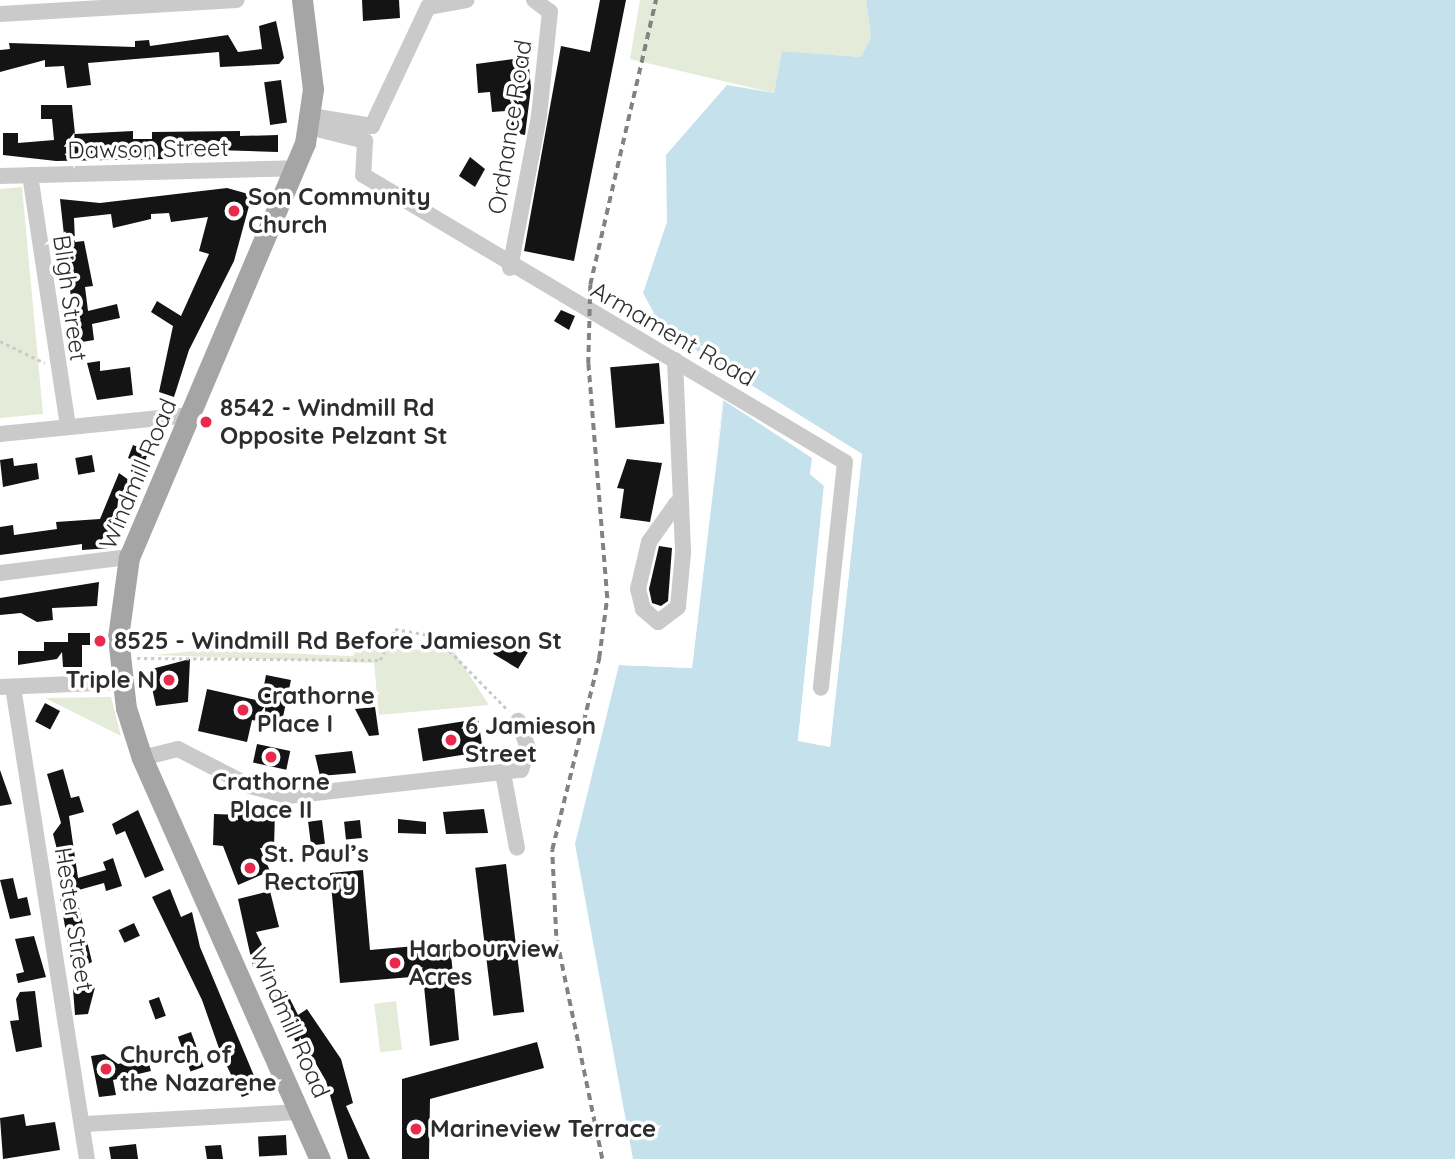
<!DOCTYPE html>
<html>
<head>
<meta charset="utf-8">
<style>
  body { margin:0 }
  #map { position:relative; width:1455px; height:1159px; overflow:hidden; background:#fff; font-family:Quicksand,sans-serif }
  div>[style] { position:absolute }
  .green>* { inset:0; background:#e5ebd9; transform-origin:0 0 }
  .water>* { inset:0; background:#c5e1eb }
  .pier>* { inset:0; background:#fff }
  .building>* { inset:0; background:#141414; transform-origin:0 0 }
  .path>* { height:2.5px; margin-top:-1.25px; transform-origin:0; background:repeating-linear-gradient(90deg,#cacaca 0 3.5px,transparent 0 7px) }
  .minor>* { height:16px; margin:-8px; padding:0 8px; transform-origin:8px; border-radius:8px; background:#cacaca }
  .major>* { height:21px; margin:-10.5px; padding:0 10.5px; transform-origin:10.5px; border-radius:10.5px; background:#a5a5a5 }
  .rail>* { height:3.5px; margin-top:-1.75px; transform-origin:0; background:repeating-linear-gradient(90deg,#828282 0 7px,transparent 0 12px) }
  .dots>* { width:19px; height:19px; translate:-50% -50%; box-sizing:border-box; border:4px solid #fff; border-radius:50% }
  span { translate:-50% -50%; white-space:nowrap; text-align:center; line-height:1.15; -webkit-text-stroke:7px #fff; paint-order:stroke }
  .street-label { font-size:24px; color:#2d2d2d }
  .poi-label { font-size:24px; color:#2d2d2d; font-weight:700 }
  .left { translate:0 -50%; text-align:left }
  .right { translate:-100% -50%; text-align:right }
</style>
</head>
<body>
<div id="map">
  <div class="green">
    <div style="clip-path:polygon(640px 0,866px 0,871px 37px,861px 57px,782px 51px,774px 93px,630px 59px)"></div>
    <div style="clip-path:polygon(22px 187px,43px 414px,0 418px,0 189px)"></div>
    <div style="clip-path:polygon(360px 640px,376px 640px,383px 649px,453px 650px,489px 705px,379px 715px,374px 663px,153px 655px,206px 650px,353px 656px)"></div>
    <div style="clip-path:polygon(111px 697px,121px 736px,45px 698px)"></div>
    <div style="left:396px;top:1001px;width:49px;height:22px;rotate:83deg"></div>
  </div>
  <div class="water">
    <div style="clip-path:polygon(866px 0,1455px 0,1455px 1159px,633px 1159px,575px 844px,619px 665px,692px 668px,723px 400px,813px 458px,810px 474px,824px 485px,798px 740px,830px 747px,862px 454px,705px 357px,656px 317px,643px 293px,667px 222px,666px 155px,727px 85px,774px 93px,782px 51px,861px 57px,871px 37px)"></div>
  </div>
  <div class="pier">
    <div style="clip-path:polygon(692px 348px,862px 454px,830px 747px,798px 741px,824px 486px,810px 474px,812px 458px,724px 400px,692px 668px,619px 665px,689px 664px,724px 397px,815px 455px,814px 473px,828px 484px,801px 738px,827px 743px,858px 455px)"></div>
  </div>
  <div class="building">
    <div style="clip-path:polygon(362px 0,399px 0,400px 18px,363px 21px)"></div>
    <div style="clip-path:polygon(600px 0,626px 0,574px 261px,524px 251px,561px 46px,590px 52px)"></div>
    <div style="clip-path:polygon(276px 21px,284px 58px,279px 64px,220px 67px,219px 52px,88px 63px,91px 85px,67px 88px,64px 66px,45px 67px,45px 60px,0 72px,0 50px,10px 49px,9px 43px,135px 47px,135px 41px,149px 40px,150px 46px,228px 35px,238px 52px,262px 49px,259px 26px)"></div>
    <div style="clip-path:polygon(528px 57px,531px 88px,525px 135px,509px 132px,506px 111px,492px 112px,490px 92px,478px 93px,476px 64px)"></div>
    <div style="left:281px;top:80px;width:43px;height:17px;rotate:82deg"></div>
    <div style="clip-path:polygon(41px 105px,72px 105px,75px 134px,133px 131px,133px 139px,152px 139px,152px 132px,240px 131px,240px 136px,278px 135px,278px 152px,216px 150px,166px 159px,56px 161px,3px 155px,3px 133px,18px 133px,18px 143px,54px 140px,52px 119px,41px 119px)"></div>
    <div style="clip-path:polygon(470px 157px,485px 169px,475px 187px,459px 176px)"></div>
    <div style="clip-path:polygon(227px 188px,252px 195px,234px 261px,189px 350px,174px 397px,159px 392px,173px 326px,151px 312px,157px 301px,181px 316px,209px 254px,199px 251px,208px 217px,171px 222px,169px 213px,151px 214px,151px 219px,113px 228px,111px 214px,74px 218px,75px 242px,84px 241px,93px 286px,85px 287px,88px 311px,117px 304px,120px 318px,92px 324px,94px 340px,76px 343px,60px 199px,100px 203px)"></div>
    <div style="clip-path:polygon(561px 310px,575px 316px,569px 330px,554px 321px)"></div>
    <div style="clip-path:polygon(100px 361px,100px 371px,130px 367px,133px 395px,97px 400px,87px 363px)"></div>
    <div style="left:659px;top:363px;width:61px;height:49px;rotate:85deg"></div>
    <div style="left:133px;top:445px;width:17px;height:14px;rotate:21deg"></div>
    <div style="left:92px;top:455px;width:17px;height:17px;rotate:80deg"></div>
    <div style="clip-path:polygon(13px 458px,14px 466px,37px 463px,39px 479px,3px 487px,0 460px)"></div>
    <div style="clip-path:polygon(627px 459px,662px 463px,650px 522px,620px 518px,624px 489px,617px 488px)"></div>
    <div style="clip-path:polygon(119px 473px,133px 483px,128px 496px,120px 492px,110px 548px,82px 550px,82px 544px,0 555px,0 527px,13px 525px,14px 535px,57px 529px,56px 522px,100px 519px)"></div>
    <div style="clip-path:polygon(659px 546px,672px 548px,668px 601px,661px 606px,652px 603px,649px 589px)"></div>
    <div style="clip-path:polygon(99px 582px,97px 606px,52px 608px,53px 620px,37px 622px,21px 613px,0 615px,0 598px)"></div>
    <div style="clip-path:polygon(68px 633px,90px 633px,90px 645px,82px 645px,82px 667px,63px 667px,62px 652px,57px 659px,18px 665px,18px 651px,44px 651px,44px 642px,68px 642px)"></div>
    <div style="left:505px;top:634px;width:29px;height:23px;rotate:31deg"></div>
    <div style="clip-path:polygon(190px 659px,188px 702px,156px 706px,148px 670px)"></div>
    <div style="clip-path:polygon(266px 675px,291px 680px,281px 726px,252px 720px,247px 742px,198px 731px,207px 689px,261px 701px)"></div>
    <div style="left:45px;top:703px;width:17px;height:21px;rotate:28deg"></div>
    <div style="clip-path:polygon(375px 707px,379px 735px,369px 736px,355px 709px)"></div>
    <div style="left:478px;top:719px;width:33px;height:61px;rotate:81deg"></div>
    <div style="left:257px;top:744px;width:34px;height:19px;rotate:12deg"></div>
    <div style="clip-path:polygon(352px 751px,356px 773px,320px 776px,315px 755px)"></div>
    <div style="clip-path:polygon(63px 769px,71px 798px,79px 796px,84px 812px,69px 816px,78px 878px,106px 870px,103px 862px,113px 858px,122px 886px,106px 891px,104px 883px,75px 891px,92px 962px,73px 971px,59px 893px,68px 892px,53px 834px,61px 823px,47px 774px)"></div>
    <div style="clip-path:polygon(0 770px,12px 804px,0 806px)"></div>
    <div style="clip-path:polygon(243px 809px,275px 810px,274px 849px,260px 848px,270px 871px,238px 885px,223px 846px,213px 845px,214px 814px,242px 815px)"></div>
    <div style="clip-path:polygon(484px 809px,488px 833px,446px 834px,443px 812px)"></div>
    <div style="clip-path:polygon(138px 810px,164px 870px,145px 878px,125px 831px,116px 835px,112px 824px)"></div>
    <div style="clip-path:polygon(398px 819px,426px 822px,426px 834px,398px 833px)"></div>
    <div style="left:322px;top:820px;width:24px;height:14px;rotate:83deg"></div>
    <div style="left:360px;top:820px;width:18px;height:16px;rotate:84deg"></div>
    <div style="left:506px;top:864px;width:149px;height:31px;rotate:83deg"></div>
    <div style="clip-path:polygon(363px 870px,370px 950px,450px 943px,459px 1040px,430px 1046px,423px 976px,340px 983px,330px 873px)"></div>
    <div style="clip-path:polygon(13px 878px,18px 899px,27px 897px,31px 915px,10px 919px,0 880px)"></div>
    <div style="clip-path:polygon(170px 889px,181px 917px,192px 912px,200px 947px,260px 1090px,242px 1097px,221px 1054px,202px 1000px,152px 897px)"></div>
    <div style="clip-path:polygon(270px 891px,279px 927px,256px 932px,269px 959px,253px 967px,238px 899px)"></div>
    <div style="left:134px;top:923px;width:14px;height:17px;rotate:65deg"></div>
    <div style="clip-path:polygon(34px 936px,46px 977px,18px 983px,16px 974px,24px 972px,15px 939px)"></div>
    <div style="clip-path:polygon(95px 987px,88px 1014px,75px 1015px,73px 989px)"></div>
    <div style="clip-path:polygon(35px 991px,42px 1047px,16px 1052px,10px 1021px,19px 1020px,16px 999px,20px 992px)"></div>
    <div style="clip-path:polygon(286px 991px,298px 1015px,307px 1009px,341px 1059px,353px 1103px,346px 1106px,370px 1159px,348px 1159px,326px 1081px,312px 1057px,304px 1061px,275px 996px)"></div>
    <div style="left:159px;top:997px;width:20px;height:11px;rotate:70deg"></div>
    <div style="left:191px;top:1032px;width:37px;height:14px;rotate:70deg"></div>
    <div style="clip-path:polygon(537px 1042px,544px 1068px,430px 1099px,429px 1159px,402px 1159px,402px 1079px)"></div>
    <div style="clip-path:polygon(104px 1054px,118px 1064px,147px 1057px,151px 1071px,113px 1080px,116px 1095px,99px 1097px,91px 1056px)"></div>
    <div style="clip-path:polygon(24px 1114px,26px 1126px,55px 1122px,60px 1150px,3px 1159px,0 1118px)"></div>
    <div style="left:286px;top:1135px;width:20px;height:28px;rotate:87deg"></div>
    <div style="clip-path:polygon(136px 1144px,138px 1159px,111px 1159px,109px 1147px)"></div>
    <div style="clip-path:polygon(221px 1145px,223px 1159px,207px 1159px,205px 1146px)"></div>
  </div>
  <div class="path">
    <div style="left:0;top:341px;width:50px;rotate:26.1deg"></div>
    <div style="left:137px;top:658px;width:243px;rotate:0.5deg"></div>
    <div style="left:380px;top:660px;width:34px;rotate:-64deg"></div>
    <div style="left:395px;top:629px;width:41px;rotate:9.9deg"></div>
    <div style="left:435px;top:636px;width:105px;rotate:45.4deg"></div>
  </div>
  <div class="minor">
    <div style="left:0;top:14px;width:237px;rotate:-3.4deg"></div>
    <div style="left:311px;top:116px;width:62px;rotate:9.3deg"></div>
    <div style="left:372px;top:126px;width:132px;rotate:-64.8deg"></div>
    <div style="left:428px;top:7px;width:39px;rotate:-10deg"></div>
    <div style="left:309px;top:127px;width:58px;rotate:14deg"></div>
    <div style="left:365px;top:141px;width:34px;rotate:93deg"></div>
    <div style="left:363px;top:175px;width:561px;rotate:30.77deg"></div>
    <div style="left:845px;top:462px;width:227px;rotate:96.1deg"></div>
    <div style="left:30px;top:175px;width:254px;rotate:81.4deg"></div>
    <div style="left:0;top:176px;width:297px;rotate:-1.5deg"></div>
    <div style="left:510px;top:268px;width:155px;rotate:-79.2deg"></div>
    <div style="left:539px;top:116px;width:105px;rotate:-84deg"></div>
    <div style="left:550px;top:12px;width:20px;rotate:-143deg"></div>
    <div style="left:675px;top:360px;width:193px;rotate:87.6deg"></div>
    <div style="left:683px;top:553px;width:54px;rotate:95.3deg"></div>
    <div style="left:678px;top:607px;width:25px;rotate:143deg"></div>
    <div style="left:658px;top:622px;width:20px;rotate:-139deg"></div>
    <div style="left:643px;top:609px;width:21px;rotate:-104deg"></div>
    <div style="left:638px;top:589px;width:48px;rotate:-76.8deg"></div>
    <div style="left:649px;top:542px;width:47px;rotate:-54.6deg"></div>
    <div style="left:0;top:434px;width:191px;rotate:-5.7deg"></div>
    <div style="left:0;top:573px;width:130px;rotate:-7.1deg"></div>
    <div style="left:0;top:687px;width:122px;rotate:-2.3deg"></div>
    <div style="left:13px;top:687px;width:478px;rotate:81.1deg"></div>
    <div style="left:142px;top:758px;width:37px;rotate:-14deg"></div>
    <div style="left:178px;top:749px;width:81px;rotate:27.2deg"></div>
    <div style="left:250px;top:786px;width:39px;rotate:15deg"></div>
    <div style="left:288px;top:796px;width:234px;rotate:-6.4deg"></div>
    <div style="left:521px;top:770px;width:23px;rotate:-72deg"></div>
    <div style="left:528px;top:748px;width:29px;rotate:-110deg"></div>
    <div style="left:503px;top:773px;width:76px;rotate:79.4deg"></div>
    <div style="left:85px;top:1124px;width:217px;rotate:-3.2deg"></div>
  </div>
  <div class="major">
    <div style="left:302px;top:0;width:90px;rotate:83deg"></div>
    <div style="left:313px;top:89px;width:55px;rotate:98.4deg"></div>
    <div style="left:305px;top:143px;width:450px;rotate:113deg"></div>
    <div style="left:129px;top:557px;width:81px;rotate:97.8deg"></div>
    <div style="left:118px;top:637px;width:71px;rotate:83.6deg"></div>
    <div style="left:126px;top:708px;width:52px;rotate:72.3deg"></div>
    <div style="left:142px;top:758px;width:439px;rotate:66.1deg"></div>
  </div>
  <div class="rail">
    <div style="left:602px;top:1159px;width:228px;rotate:-101.7deg"></div>
    <div style="left:556px;top:936px;width:86px;rotate:-92.7deg"></div>
    <div style="left:552px;top:850px;width:198px;rotate:-76.2deg"></div>
    <div style="left:599px;top:658px;width:61px;rotate:-82.4deg"></div>
    <div style="left:607px;top:598px;width:235px;rotate:-94.6deg"></div>
    <div style="left:588px;top:364px;width:79px;rotate:-88.5deg"></div>
    <div style="left:590px;top:285px;width:293px;rotate:-77deg"></div>
  </div>
  <div class="dots">
    <div style="left:234px;top:211px;background:#e82a4c"></div>
    <div style="left:206px;top:422px;background:#e82a4c"></div>
    <div style="left:100px;top:641px;background:#e82a4c"></div>
    <div style="left:169px;top:680px;background:#e82a4c"></div>
    <div style="left:243px;top:710px;background:#e82a4c"></div>
    <div style="left:451px;top:740px;background:#e82a4c"></div>
    <div style="left:271px;top:757px;background:#e82a4c"></div>
    <div style="left:250px;top:868px;background:#e82a4c"></div>
    <div style="left:395px;top:963px;background:#e82a4c"></div>
    <div style="left:106px;top:1069px;background:#e82a4c"></div>
    <div style="left:416px;top:1129px;background:#e82a4c"></div>
  </div>
  <div class="street-label">
    <span style="left:510px;top:127px;rotate:-81deg">Ordnance Road</span>
    <span style="left:148px;top:149px;rotate:-1deg">Dawson Street</span>
    <span style="left:70px;top:298px;rotate:82deg">Bligh Street</span>
    <span style="left:673px;top:334px;rotate:30deg">Armament Road</span>
    <span style="left:138px;top:474px;rotate:-67deg">Windmill Road</span>
    <span style="left:74px;top:919px;rotate:81deg">Hester Street</span>
    <span style="left:290px;top:1023px;rotate:66deg">Windmill Road</span>
  </div>
  <div class="poi-label">
    <span class="left" style="left:248px;top:211px">Son Community<br>Church</span>
    <span class="left" style="left:220px;top:422px">8542 - Windmill Rd<br>Opposite Pelzant St</span>
    <span class="left" style="left:114px;top:641px">8525 - Windmill Rd Before Jamieson St</span>
    <span class="right" style="left:155px;top:680px">Triple N</span>
    <span class="left" style="left:257px;top:710px">Crathorne<br>Place I</span>
    <span class="left" style="left:465px;top:740px">6 Jamieson<br>Street</span>
    <span style="left:271px;top:796px">Crathorne<br>Place II</span>
    <span class="left" style="left:264px;top:868px">St. Paul’s<br>Rectory</span>
    <span class="left" style="left:409px;top:963px">Harbourview<br>Acres</span>
    <span class="left" style="left:120px;top:1069px">Church of<br>the Nazarene</span>
    <span class="left" style="left:430px;top:1129px">Marineview Terrace</span>
  </div>
</div>
</body>
</html>
